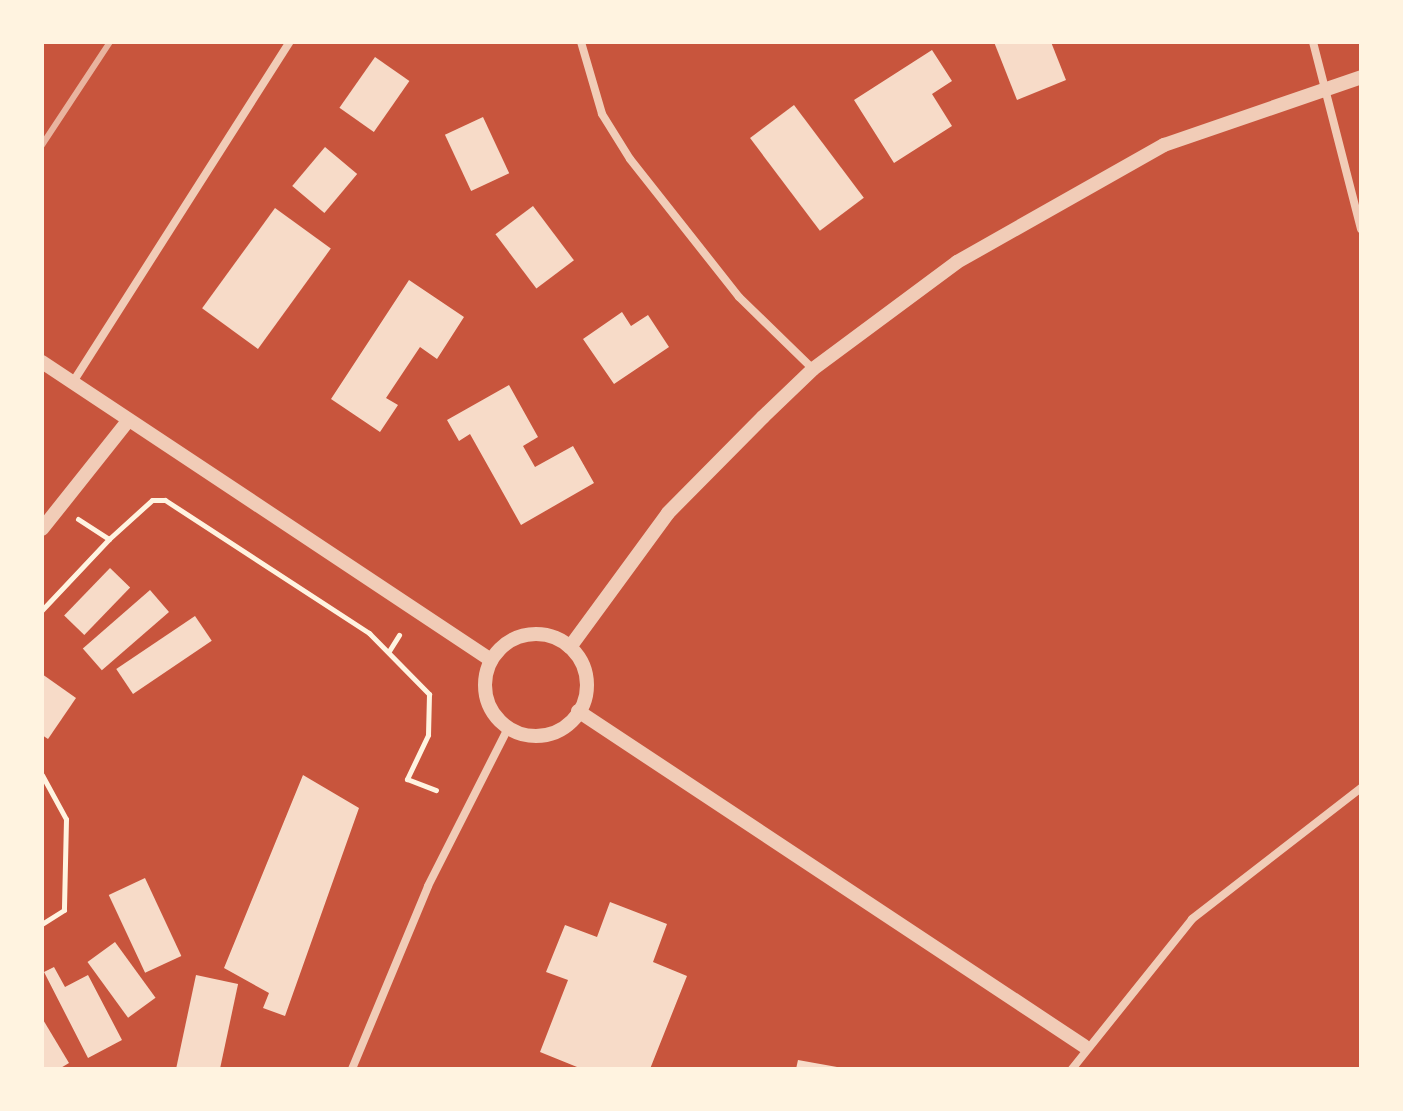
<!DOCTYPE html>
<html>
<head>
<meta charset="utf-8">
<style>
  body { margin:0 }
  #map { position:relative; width:1403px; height:1111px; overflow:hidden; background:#c8553d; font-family:"Fira Sans Condensed",sans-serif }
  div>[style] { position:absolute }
  .building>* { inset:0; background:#f7dbc8; transform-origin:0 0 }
  .path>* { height:5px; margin:-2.5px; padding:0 2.5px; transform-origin:2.5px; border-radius:2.5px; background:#fff3e0 }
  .minor>* { height:8px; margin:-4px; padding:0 4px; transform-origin:4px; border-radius:4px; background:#f1ccb7 }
  .tertiary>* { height:14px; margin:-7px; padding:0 7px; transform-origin:7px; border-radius:7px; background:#f1ccb7 }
  .tertiary>.ring { margin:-7px; padding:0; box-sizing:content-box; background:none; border:14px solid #f1ccb7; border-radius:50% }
  .rail>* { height:6px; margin:-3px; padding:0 3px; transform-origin:3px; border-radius:3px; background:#e9b49f }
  span { translate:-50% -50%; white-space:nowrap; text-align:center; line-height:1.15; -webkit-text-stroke:6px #fff3e0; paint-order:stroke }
  .frame { position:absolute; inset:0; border:44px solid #fff3e0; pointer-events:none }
</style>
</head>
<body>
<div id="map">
  <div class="building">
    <div style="clip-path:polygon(994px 42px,1051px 42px,1066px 80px,1017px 100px)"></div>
    <div style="clip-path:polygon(932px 50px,952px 81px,932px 94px,952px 126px,894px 163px,854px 100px)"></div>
    <div style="left:375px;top:57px;width:42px;height:62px;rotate:35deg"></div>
    <div style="left:794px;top:105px;width:116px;height:55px;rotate:53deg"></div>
    <div style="left:483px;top:117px;width:62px;height:42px;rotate:65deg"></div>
    <div style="left:325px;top:147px;width:42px;height:51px;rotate:40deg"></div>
    <div style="left:533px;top:206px;width:68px;height:47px;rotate:53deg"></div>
    <div style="left:275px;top:208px;width:69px;height:124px;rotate:36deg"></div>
    <div style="clip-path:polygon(409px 280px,464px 317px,437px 359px,420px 347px,386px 398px,398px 405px,380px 432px,331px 399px)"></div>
    <div style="clip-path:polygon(622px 312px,631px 326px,648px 315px,669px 347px,614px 384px,583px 339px)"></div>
    <div style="clip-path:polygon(509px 385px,538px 437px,523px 446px,535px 467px,573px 446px,594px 483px,521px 525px,470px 434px,459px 441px,447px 420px)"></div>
    <div style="left:110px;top:568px;width:28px;height:66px;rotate:44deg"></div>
    <div style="left:150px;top:590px;width:29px;height:89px;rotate:49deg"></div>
    <div style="left:195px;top:616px;width:30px;height:95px;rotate:56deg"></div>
    <div style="clip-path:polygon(42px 674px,76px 698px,48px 739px,42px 735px)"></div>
    <div style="clip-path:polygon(303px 775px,359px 808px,285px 1016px,263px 1008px,269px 993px,224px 968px)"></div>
    <div style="left:145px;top:878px;width:86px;height:40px;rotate:65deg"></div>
    <div style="clip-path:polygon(610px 902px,667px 924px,653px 962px,687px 976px,650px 1069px,582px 1069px,540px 1052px,568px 980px,546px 972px,565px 925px,597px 937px)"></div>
    <div style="left:115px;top:942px;width:69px;height:34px;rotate:54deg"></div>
    <div style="clip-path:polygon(54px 967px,65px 987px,88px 975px,122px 1040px,88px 1058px,44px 972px)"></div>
    <div style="left:196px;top:975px;width:43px;height:96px;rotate:12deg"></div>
    <div style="clip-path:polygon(42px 1018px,69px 1063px,59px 1069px,42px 1069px)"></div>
    <div style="clip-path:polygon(798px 1060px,837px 1067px,836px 1069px,796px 1069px)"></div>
  </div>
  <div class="path">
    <div style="left:78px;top:519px;width:37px;rotate:33deg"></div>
    <div style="left:109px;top:539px;width:58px;rotate:-42.2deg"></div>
    <div style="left:152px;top:500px;width:13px"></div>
    <div style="left:165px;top:500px;width:244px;rotate:33.1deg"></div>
    <div style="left:369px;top:633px;width:86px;rotate:45.5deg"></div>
    <div style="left:429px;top:694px;width:41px;rotate:91.4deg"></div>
    <div style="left:428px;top:735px;width:49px;rotate:115.5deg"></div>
    <div style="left:407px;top:779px;width:31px;rotate:21deg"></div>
    <div style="left:42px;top:610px;width:98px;rotate:-46.7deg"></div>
    <div style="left:389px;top:651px;width:19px;rotate:-58deg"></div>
    <div style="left:42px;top:775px;width:50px;rotate:61.4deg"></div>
    <div style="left:66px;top:819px;width:91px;rotate:91.3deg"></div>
    <div style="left:64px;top:910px;width:26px;rotate:148deg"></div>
  </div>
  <div class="minor">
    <div style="left:581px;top:42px;width:75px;rotate:73.7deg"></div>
    <div style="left:602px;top:114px;width:53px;rotate:58.1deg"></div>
    <div style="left:630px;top:159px;width:176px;rotate:51.7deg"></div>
    <div style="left:739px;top:297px;width:103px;rotate:44.2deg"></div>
    <div style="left:1313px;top:42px;width:193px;rotate:75.6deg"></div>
    <div style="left:73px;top:382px;width:403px;rotate:-57.5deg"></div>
    <div style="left:352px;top:1069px;width:198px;rotate:-67.4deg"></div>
    <div style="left:428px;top:886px;width:177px;rotate:-63.1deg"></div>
    <div style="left:1072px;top:1069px;width:192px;rotate:-51.3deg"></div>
    <div style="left:1192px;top:919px;width:214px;rotate:-37.8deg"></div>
  </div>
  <div class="tertiary">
    <div style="left:42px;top:362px;width:539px;rotate:33.57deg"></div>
    <div style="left:42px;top:529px;width:138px;rotate:-51.5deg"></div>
    <div class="ring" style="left:485px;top:634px;width:88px;height:88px"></div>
    <div style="left:570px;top:647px;width:166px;rotate:-53.8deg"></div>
    <div style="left:668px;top:513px;width:135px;rotate:-45.3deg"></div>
    <div style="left:763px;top:417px;width:69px;rotate:-43.8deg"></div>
    <div style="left:813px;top:369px;width:179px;rotate:-36.6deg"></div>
    <div style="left:957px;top:262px;width:238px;rotate:-29.5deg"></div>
    <div style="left:1164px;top:145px;width:208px;rotate:-19deg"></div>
    <div style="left:578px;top:711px;width:607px;rotate:33.51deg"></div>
  </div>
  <div class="rail">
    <div style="left:42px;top:145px;width:123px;rotate:-56.6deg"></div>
  </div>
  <div class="frame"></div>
</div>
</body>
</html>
